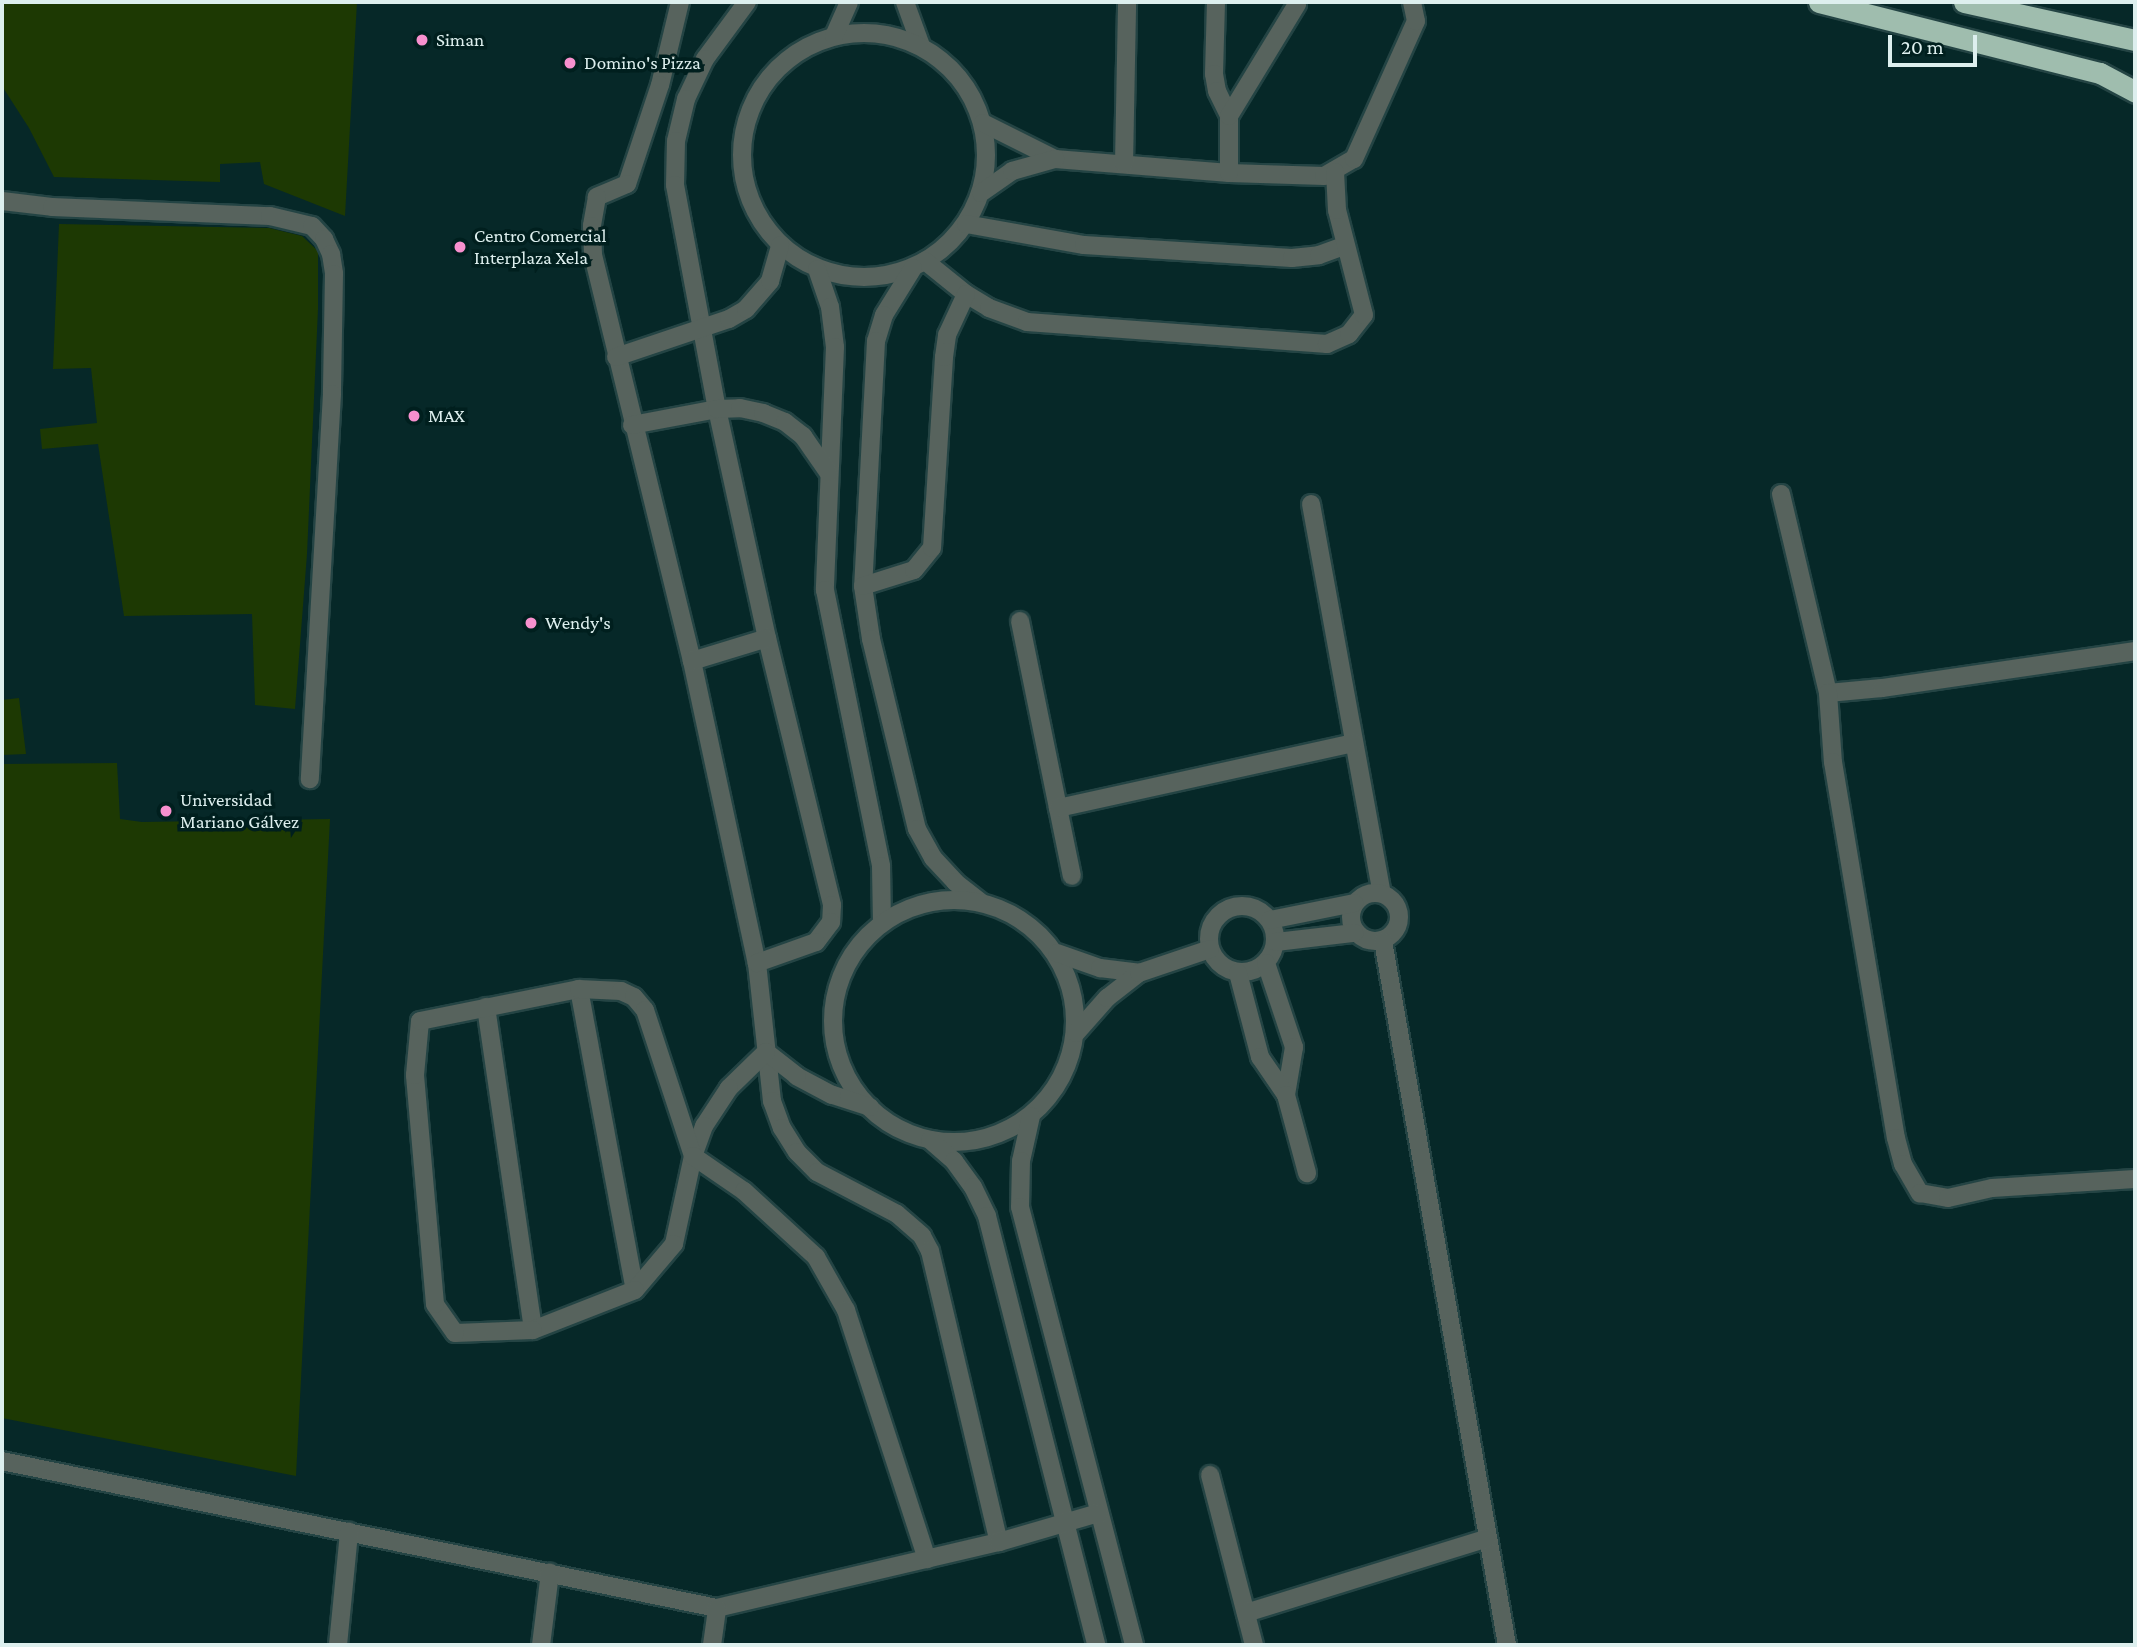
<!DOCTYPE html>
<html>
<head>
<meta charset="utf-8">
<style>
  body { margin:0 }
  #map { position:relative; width:2137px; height:1647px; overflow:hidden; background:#062828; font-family:"Crimson Pro",serif }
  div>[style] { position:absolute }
  .green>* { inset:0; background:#1d3903 }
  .roads { filter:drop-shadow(2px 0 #244444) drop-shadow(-2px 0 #244444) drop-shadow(0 2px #244444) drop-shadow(0 -2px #244444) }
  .minor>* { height:18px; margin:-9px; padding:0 9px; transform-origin:9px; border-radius:9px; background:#57635d }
  .minor>.ring { margin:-9px; padding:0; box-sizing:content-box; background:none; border:18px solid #57635d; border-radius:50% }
  .highway>* { height:21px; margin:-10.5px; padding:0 10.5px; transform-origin:10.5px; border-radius:10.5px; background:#9fbdae }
  .dots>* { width:19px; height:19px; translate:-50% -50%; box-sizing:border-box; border:4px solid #001f1e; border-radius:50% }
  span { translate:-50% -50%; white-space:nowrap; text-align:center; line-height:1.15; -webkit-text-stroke:7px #001f1e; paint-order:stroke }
  .poi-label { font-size:19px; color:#ddefee }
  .left { translate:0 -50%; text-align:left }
  .frame { position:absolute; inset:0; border:4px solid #ddefee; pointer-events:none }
  .scale { position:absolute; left:1888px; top:35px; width:89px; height:32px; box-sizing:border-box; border:4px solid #ddefee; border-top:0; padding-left:9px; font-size:21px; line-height:24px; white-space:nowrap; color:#ddefee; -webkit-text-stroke:5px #001f1e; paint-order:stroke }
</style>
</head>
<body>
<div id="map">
  <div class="green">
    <div style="clip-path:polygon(2px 2px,357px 2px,345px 216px,264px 184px,260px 162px,220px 164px,220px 182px,54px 177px,29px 128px,2px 86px)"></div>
    <div style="clip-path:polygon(59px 224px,269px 228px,302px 236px,318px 251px,318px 309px,307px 554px,295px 709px,255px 705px,252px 614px,124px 616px,98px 444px,42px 449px,40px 429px,97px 423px,91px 368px,53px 369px)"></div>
    <div style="clip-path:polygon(19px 698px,26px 754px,2px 755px,2px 700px)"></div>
    <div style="clip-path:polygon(117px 763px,120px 819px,142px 822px,330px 819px,296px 1476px,2px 1418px,2px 764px)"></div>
  </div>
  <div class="roads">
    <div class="minor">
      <div style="left:680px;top:2px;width:85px;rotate:103.5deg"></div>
      <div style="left:660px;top:85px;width:104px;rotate:108.4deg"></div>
      <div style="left:627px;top:184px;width:33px;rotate:157deg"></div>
      <div style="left:597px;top:197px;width:29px;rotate:100deg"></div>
      <div style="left:592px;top:226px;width:29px;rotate:88deg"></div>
      <div style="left:593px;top:255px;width:418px;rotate:76.3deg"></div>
      <div style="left:692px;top:661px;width:309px;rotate:77.9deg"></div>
      <div style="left:757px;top:963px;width:139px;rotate:83.8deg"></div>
      <div style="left:772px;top:1101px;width:29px;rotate:70deg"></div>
      <div style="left:782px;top:1128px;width:28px;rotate:58deg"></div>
      <div style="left:797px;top:1152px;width:28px;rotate:45deg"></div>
      <div style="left:817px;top:1172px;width:90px;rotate:27.7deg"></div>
      <div style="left:897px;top:1214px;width:33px;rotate:41deg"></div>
      <div style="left:922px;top:1236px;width:17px;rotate:62deg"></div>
      <div style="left:930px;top:1251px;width:299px;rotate:76.7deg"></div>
      <div style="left:747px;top:2px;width:71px;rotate:126.4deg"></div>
      <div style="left:705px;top:59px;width:44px;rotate:115.4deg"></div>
      <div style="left:686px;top:99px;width:43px;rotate:103.4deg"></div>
      <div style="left:676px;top:141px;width:44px;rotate:91.3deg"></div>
      <div style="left:675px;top:185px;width:228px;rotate:79.4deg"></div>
      <div style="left:717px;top:409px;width:234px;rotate:77.7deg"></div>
      <div style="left:767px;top:638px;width:275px;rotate:76.3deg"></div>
      <div style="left:832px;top:905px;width:17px;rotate:93deg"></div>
      <div style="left:831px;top:922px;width:25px;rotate:127deg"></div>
      <div style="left:816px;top:942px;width:63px;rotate:160.4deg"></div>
      <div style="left:905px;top:2px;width:47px;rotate:70deg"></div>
      <div style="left:1216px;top:2px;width:72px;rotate:91.6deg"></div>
      <div style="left:1214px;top:74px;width:17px;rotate:80deg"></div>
      <div style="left:1217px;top:91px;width:28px;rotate:64deg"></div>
      <div class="ring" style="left:742px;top:33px;width:226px;height:226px"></div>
      <div style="left:834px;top:36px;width:37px;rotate:-66deg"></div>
      <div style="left:983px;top:123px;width:80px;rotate:26.6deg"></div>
      <div style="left:1055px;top:159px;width:175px;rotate:4.6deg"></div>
      <div style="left:1229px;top:173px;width:95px;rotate:1.8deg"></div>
      <div style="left:1324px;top:176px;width:34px;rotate:-30deg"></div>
      <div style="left:1354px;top:159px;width:151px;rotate:-65.8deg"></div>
      <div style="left:1416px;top:21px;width:19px;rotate:-102deg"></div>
      <div style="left:1124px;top:164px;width:162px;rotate:-88.9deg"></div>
      <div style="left:1229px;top:173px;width:57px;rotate:-90deg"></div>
      <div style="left:1229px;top:116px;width:131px;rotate:-58.7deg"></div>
      <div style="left:981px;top:193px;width:38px;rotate:-35deg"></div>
      <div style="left:1012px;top:171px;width:45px;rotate:-15.6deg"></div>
      <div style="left:2px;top:201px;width:50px;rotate:6.8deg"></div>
      <div style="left:52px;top:207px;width:218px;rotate:2.4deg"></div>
      <div style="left:270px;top:216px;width:43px;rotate:13.4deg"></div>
      <div style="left:312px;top:226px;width:18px;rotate:47deg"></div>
      <div style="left:324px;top:239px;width:17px;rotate:65deg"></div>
      <div style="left:331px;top:254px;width:20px;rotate:81deg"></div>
      <div style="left:334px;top:274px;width:120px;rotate:91deg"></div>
      <div style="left:332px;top:394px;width:386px;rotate:93.3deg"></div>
      <div style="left:966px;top:224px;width:120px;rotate:10.1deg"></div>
      <div style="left:1084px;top:245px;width:208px;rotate:3.6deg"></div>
      <div style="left:1292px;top:258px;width:27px;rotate:-6deg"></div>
      <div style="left:1319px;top:255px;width:27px;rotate:-20deg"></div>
      <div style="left:925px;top:261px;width:53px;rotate:38.8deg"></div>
      <div style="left:966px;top:294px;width:27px;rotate:31deg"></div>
      <div style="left:989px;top:308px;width:40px;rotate:20.2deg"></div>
      <div style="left:1027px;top:322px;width:301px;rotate:4.2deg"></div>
      <div style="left:1327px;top:344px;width:24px;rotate:-24deg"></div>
      <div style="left:1349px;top:334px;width:24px;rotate:-52deg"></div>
      <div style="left:1364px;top:315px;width:108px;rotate:-104.4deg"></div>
      <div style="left:1337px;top:210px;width:38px;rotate:-93deg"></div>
      <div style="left:913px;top:268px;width:55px;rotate:121.7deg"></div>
      <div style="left:884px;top:315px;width:27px;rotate:107deg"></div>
      <div style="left:876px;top:341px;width:245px;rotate:93deg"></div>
      <div style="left:863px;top:586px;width:54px;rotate:81.4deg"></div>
      <div style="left:871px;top:639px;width:195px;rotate:76.4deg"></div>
      <div style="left:917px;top:829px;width:33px;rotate:61deg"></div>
      <div style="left:933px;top:858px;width:33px;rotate:47deg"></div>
      <div style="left:955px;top:882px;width:33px;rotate:38deg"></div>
      <div style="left:817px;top:269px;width:40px;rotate:71.1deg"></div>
      <div style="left:830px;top:307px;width:40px;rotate:82.9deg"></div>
      <div style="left:835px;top:347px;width:243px;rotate:92.4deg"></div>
      <div style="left:825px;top:590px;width:282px;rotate:78.5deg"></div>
      <div style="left:881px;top:866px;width:56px;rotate:89deg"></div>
      <div style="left:616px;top:357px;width:119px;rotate:-18.6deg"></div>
      <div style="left:729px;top:319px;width:20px;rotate:-30deg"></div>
      <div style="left:746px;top:309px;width:37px;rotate:-49deg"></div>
      <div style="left:770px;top:281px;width:37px;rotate:-74deg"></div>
      <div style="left:632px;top:425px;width:86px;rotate:-10.7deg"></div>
      <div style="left:717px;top:409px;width:23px;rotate:-2deg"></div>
      <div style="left:740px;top:408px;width:24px;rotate:12deg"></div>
      <div style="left:763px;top:413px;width:24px;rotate:22deg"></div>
      <div style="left:785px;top:422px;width:23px;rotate:38deg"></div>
      <div style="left:803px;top:436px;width:44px;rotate:55.2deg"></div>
      <div style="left:1781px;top:494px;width:204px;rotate:76.7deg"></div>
      <div style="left:1828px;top:693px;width:54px;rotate:-5.3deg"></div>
      <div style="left:1882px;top:688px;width:256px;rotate:-8.3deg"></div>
      <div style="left:1311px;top:504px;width:395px;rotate:79.7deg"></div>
      <div style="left:863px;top:586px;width:53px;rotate:-17.4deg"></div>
      <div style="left:914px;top:570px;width:28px;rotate:-51deg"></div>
      <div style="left:932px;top:548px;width:191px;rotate:-86.4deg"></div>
      <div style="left:944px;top:357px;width:22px;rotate:-82deg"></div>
      <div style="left:947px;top:335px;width:45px;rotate:-65.1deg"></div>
      <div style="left:1020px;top:621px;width:260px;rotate:78.5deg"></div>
      <div style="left:692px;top:661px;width:78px;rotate:-17deg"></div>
      <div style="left:1828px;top:693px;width:69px;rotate:85.9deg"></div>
      <div style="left:1833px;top:762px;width:381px;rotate:80.5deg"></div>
      <div style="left:1896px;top:1138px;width:27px;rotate:75deg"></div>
      <div style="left:1903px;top:1164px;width:34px;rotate:60deg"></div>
      <div style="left:1920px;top:1193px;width:28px;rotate:10deg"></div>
      <div style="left:1948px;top:1198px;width:45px;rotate:-12.8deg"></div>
      <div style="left:1992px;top:1188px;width:143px;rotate:-3.6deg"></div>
      <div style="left:1058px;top:808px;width:303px;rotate:-12.4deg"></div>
      <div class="ring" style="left:1351px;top:893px;width:30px;height:30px"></div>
      <div class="ring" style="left:833px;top:900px;width:224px;height:224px"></div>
      <div class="ring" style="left:1209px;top:906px;width:48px;height:48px"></div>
      <div style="left:1270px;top:920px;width:86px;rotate:-11.4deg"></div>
      <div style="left:1383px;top:941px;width:715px;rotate:80.01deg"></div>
      <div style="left:1276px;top:942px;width:79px;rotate:-6.6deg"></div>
      <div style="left:1057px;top:953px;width:46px;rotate:19.2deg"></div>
      <div style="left:1100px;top:968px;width:39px;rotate:7deg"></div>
      <div style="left:1266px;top:963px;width:89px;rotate:71.6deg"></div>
      <div style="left:1294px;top:1047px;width:49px;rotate:99.5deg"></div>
      <div style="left:1238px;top:973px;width:87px;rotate:75.3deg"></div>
      <div style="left:1260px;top:1057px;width:46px;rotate:55.6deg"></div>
      <div style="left:1286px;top:1095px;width:81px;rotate:74.9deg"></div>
      <div style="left:579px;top:989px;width:306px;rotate:79.5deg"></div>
      <div style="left:486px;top:1007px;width:326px;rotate:81.7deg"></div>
      <div style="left:1076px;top:1033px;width:47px;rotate:-48.5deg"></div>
      <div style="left:1107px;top:998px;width:41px;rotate:-38deg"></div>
      <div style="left:1139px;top:973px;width:75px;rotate:-18.7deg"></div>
      <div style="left:870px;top:1107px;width:40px;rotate:-162deg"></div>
      <div style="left:832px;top:1095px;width:40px;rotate:-152deg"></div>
      <div style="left:797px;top:1076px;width:39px;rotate:-142deg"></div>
      <div style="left:766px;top:1052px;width:52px;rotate:135.8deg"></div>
      <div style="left:729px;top:1088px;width:45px;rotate:123.3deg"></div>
      <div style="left:704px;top:1126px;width:32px;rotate:110deg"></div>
      <div style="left:693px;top:1156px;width:90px;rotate:102.2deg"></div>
      <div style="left:674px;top:1244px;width:60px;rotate:130.3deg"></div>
      <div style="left:635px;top:1290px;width:110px;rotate:158.6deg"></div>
      <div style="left:533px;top:1330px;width:78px;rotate:177.8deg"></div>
      <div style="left:455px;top:1333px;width:35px;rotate:-125deg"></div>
      <div style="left:435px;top:1304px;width:230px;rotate:-95deg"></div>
      <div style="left:415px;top:1075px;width:54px;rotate:-84.7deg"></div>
      <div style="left:420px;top:1021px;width:162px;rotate:-11.4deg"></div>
      <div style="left:579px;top:989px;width:42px;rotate:2.7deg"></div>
      <div style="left:621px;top:991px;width:14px;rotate:25deg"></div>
      <div style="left:634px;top:997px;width:17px;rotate:50deg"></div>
      <div style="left:645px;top:1010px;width:154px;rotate:71.8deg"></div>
      <div style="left:693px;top:1156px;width:62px;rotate:34.5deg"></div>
      <div style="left:744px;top:1191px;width:98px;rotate:42.5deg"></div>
      <div style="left:816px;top:1257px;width:61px;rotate:60.5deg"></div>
      <div style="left:846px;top:1310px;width:262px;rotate:72deg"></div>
      <div style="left:1031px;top:1116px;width:46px;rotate:102.5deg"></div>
      <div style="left:1021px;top:1161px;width:46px;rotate:91.2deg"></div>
      <div style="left:1020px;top:1207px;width:453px;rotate:75.4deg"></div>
      <div style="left:930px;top:1140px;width:32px;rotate:41deg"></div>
      <div style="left:954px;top:1161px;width:32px;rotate:54deg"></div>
      <div style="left:973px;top:1187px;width:32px;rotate:64deg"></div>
      <div style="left:987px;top:1216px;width:443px;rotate:75.7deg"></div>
      <div style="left:2px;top:1461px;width:730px;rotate:11.62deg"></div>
      <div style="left:717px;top:1608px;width:290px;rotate:-13.2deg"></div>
      <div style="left:999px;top:1542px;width:104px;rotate:-16.2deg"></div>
      <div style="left:1210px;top:1475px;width:176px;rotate:75.5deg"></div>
      <div style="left:1246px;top:1613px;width:253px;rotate:-17.2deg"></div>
      <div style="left:338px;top:1645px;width:114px;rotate:-84.4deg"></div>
      <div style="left:541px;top:1645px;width:73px;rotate:-82.9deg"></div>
      <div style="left:712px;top:1645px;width:37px;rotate:-82deg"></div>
    </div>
    <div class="highway">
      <div style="left:1819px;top:2px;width:290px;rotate:14.2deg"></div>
      <div style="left:2100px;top:73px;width:40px;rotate:28deg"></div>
      <div style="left:1964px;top:2px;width:175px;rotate:12.5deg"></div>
    </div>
  </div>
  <div class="dots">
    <div style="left:422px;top:40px;background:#f790ce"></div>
    <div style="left:570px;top:63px;background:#f790ce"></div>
    <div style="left:460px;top:247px;background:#f790ce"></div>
    <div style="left:414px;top:416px;background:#f790ce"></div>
    <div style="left:531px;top:623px;background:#f790ce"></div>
    <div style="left:166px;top:811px;background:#f790ce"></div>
  </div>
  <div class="poi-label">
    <span class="left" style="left:436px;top:40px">Siman</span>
    <span class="left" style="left:584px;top:63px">Domino's Pizza</span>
    <span class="left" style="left:474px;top:247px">Centro Comercial<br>Interplaza Xela</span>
    <span class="left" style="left:428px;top:416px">MAX</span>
    <span class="left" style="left:545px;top:623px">Wendy's</span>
    <span class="left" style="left:180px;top:811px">Universidad<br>Mariano Gálvez</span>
  </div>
  <div class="frame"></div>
  <div class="scale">20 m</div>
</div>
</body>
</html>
